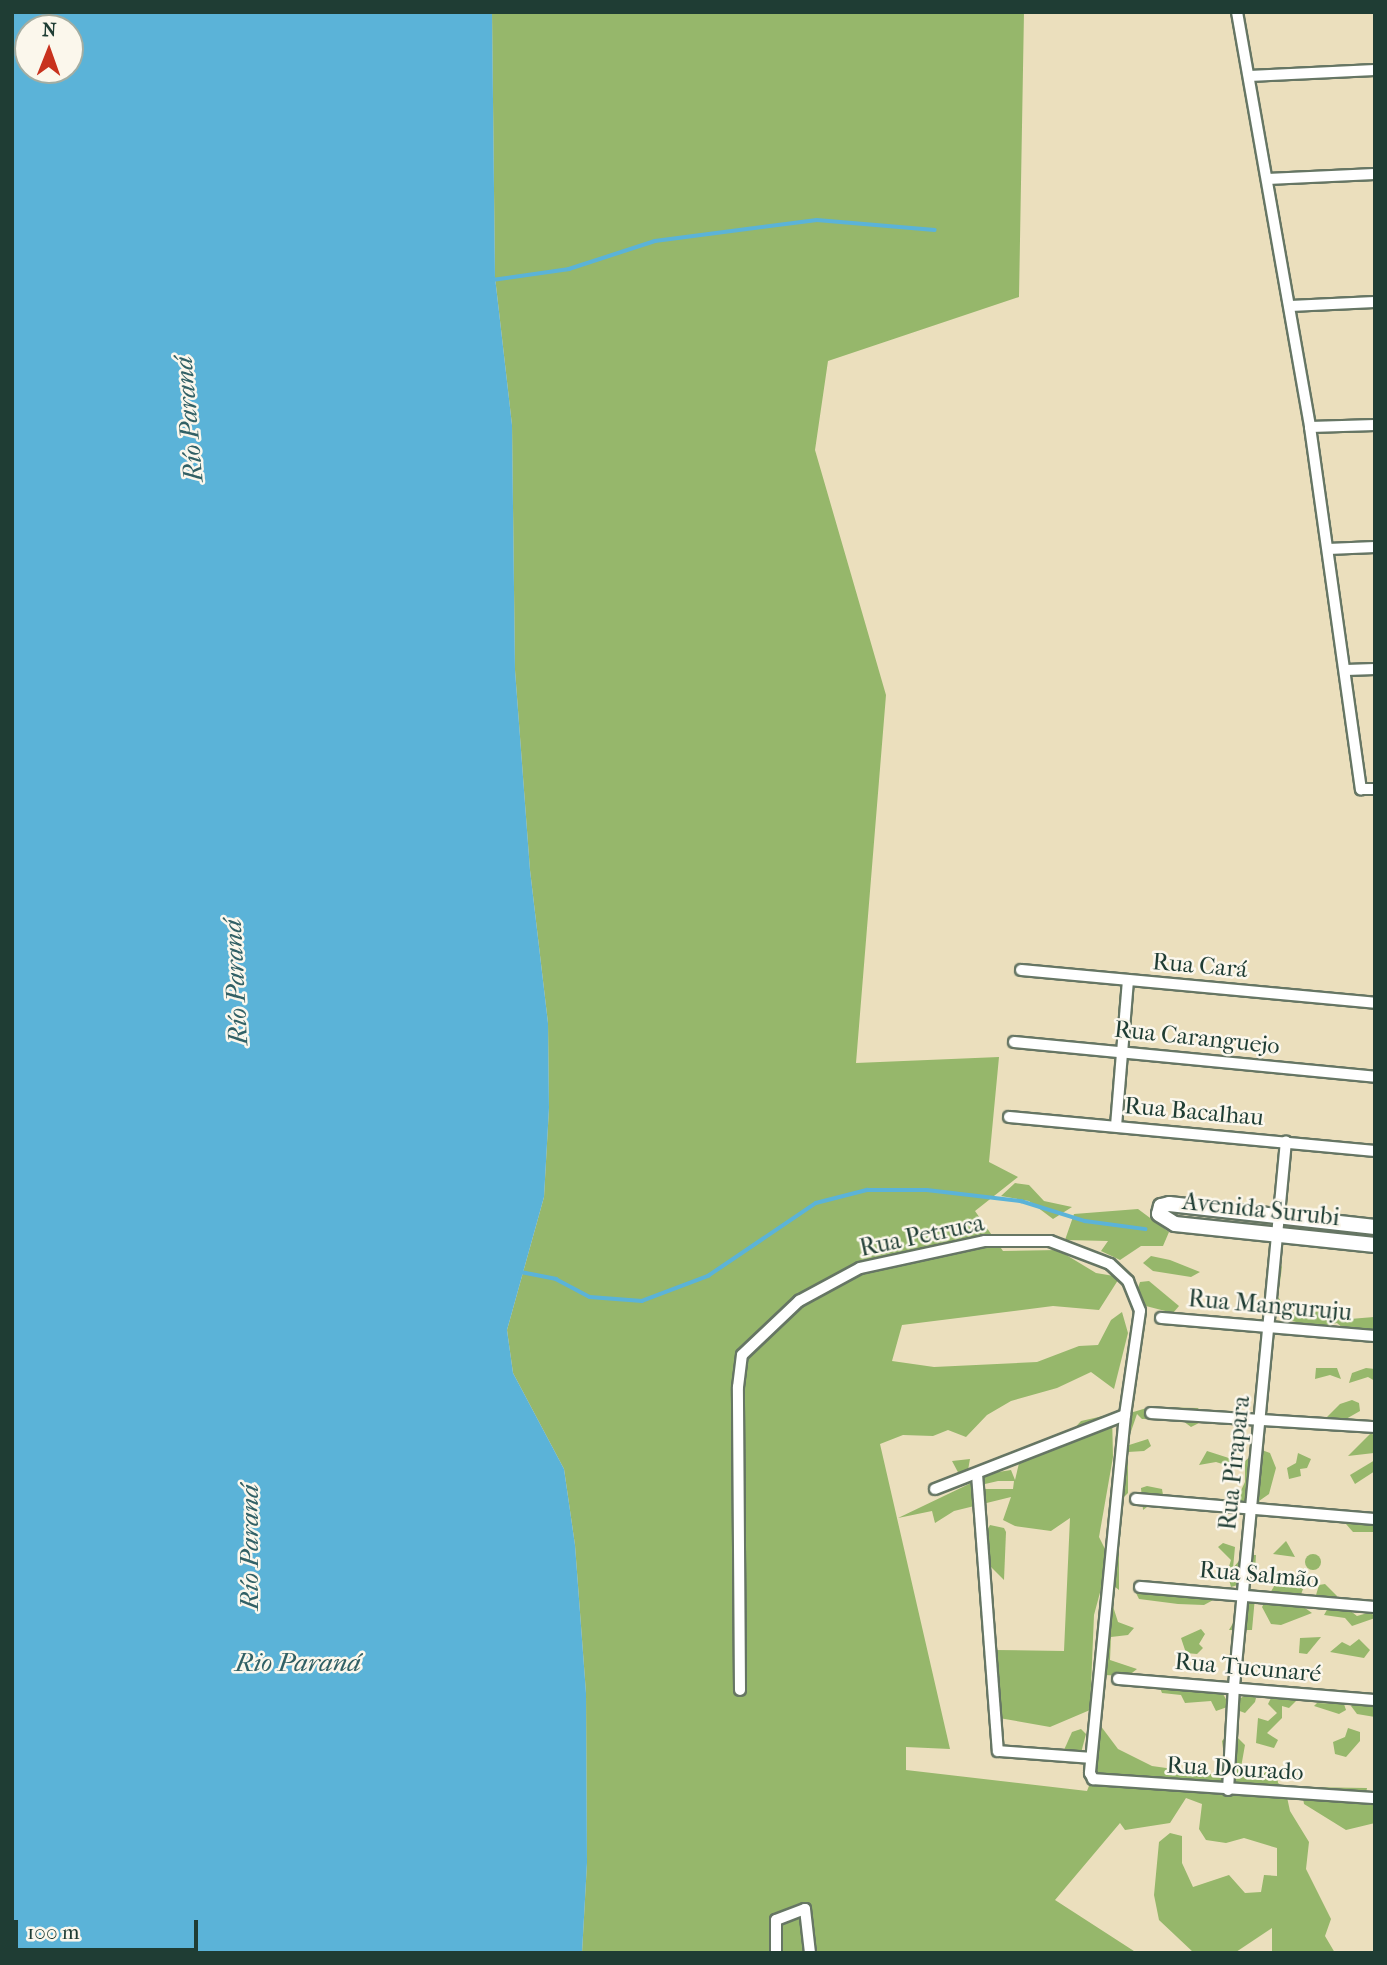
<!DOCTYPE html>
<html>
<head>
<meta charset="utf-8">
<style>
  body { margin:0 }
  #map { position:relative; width:1387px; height:1965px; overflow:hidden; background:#ebdfbd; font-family:"IM FELL French Canon",serif }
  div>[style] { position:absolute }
  .forest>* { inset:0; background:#96b76b }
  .round { border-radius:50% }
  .water>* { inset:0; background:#5bb3d8 }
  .stream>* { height:3.5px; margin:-1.75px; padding:0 1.75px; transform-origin:1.75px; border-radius:1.75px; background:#5bb3d8 }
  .roads { filter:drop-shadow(2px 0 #667664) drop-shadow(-2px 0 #667664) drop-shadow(0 2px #667664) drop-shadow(0 -2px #667664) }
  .street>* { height:10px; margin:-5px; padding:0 5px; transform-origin:5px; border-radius:5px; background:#fff }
  .secondary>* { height:14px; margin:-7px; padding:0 7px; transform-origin:7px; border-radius:7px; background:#fff }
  span { translate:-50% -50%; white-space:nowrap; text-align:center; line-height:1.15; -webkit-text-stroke:5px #fbf7ec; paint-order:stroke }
  .street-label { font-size:24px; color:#1f3d34 }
  .water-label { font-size:26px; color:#316065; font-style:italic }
  .frame { position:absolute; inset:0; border:14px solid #1f3d34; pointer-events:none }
  .north { position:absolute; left:14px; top:14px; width:70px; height:70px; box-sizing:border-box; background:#fbf7ec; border:2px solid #a3ada2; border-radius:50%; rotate:1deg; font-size:19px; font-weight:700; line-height:28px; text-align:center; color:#1f3d34 }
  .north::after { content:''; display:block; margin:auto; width:24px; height:32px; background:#c8321e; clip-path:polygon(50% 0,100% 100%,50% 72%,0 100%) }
  .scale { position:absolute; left:14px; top:1920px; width:184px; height:32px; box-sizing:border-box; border:4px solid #1f3d34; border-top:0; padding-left:9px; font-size:21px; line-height:24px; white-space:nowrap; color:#1f3d34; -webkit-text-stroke:5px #fbf7ec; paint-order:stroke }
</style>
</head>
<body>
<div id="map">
  <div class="forest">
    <div style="clip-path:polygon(492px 12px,1024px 12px,1019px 297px,828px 361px,815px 450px,886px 695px,856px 1063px,999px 1057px,989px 1162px,1018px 1177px,975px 1211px,1003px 1251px,1058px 1250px,1096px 1273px,1120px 1277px,1099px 1310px,1053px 1306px,902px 1325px,892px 1361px,934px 1367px,1037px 1362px,1079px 1346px,1098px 1345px,1111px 1320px,1122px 1312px,1128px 1333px,1114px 1389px,1091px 1372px,1057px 1388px,1011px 1401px,987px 1415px,966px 1437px,948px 1430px,933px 1436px,903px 1435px,880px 1444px,950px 1749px,906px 1747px,906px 1770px,1087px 1791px,1094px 1773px,1088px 1763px,1089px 1731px,1100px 1725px,1118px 1749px,1152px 1766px,1216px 1775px,1224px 1756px,1222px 1741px,1231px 1731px,1245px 1745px,1240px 1773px,1255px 1779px,1266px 1772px,1277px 1773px,1278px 1783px,1285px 1788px,1290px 1811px,1309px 1842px,1306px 1869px,1331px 1919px,1325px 1936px,1335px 1953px,1272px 1953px,1272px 1928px,1236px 1952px,1194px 1953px,1159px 1920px,1154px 1895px,1159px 1842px,1170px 1833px,1182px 1836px,1182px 1863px,1193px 1887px,1229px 1875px,1245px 1893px,1261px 1892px,1264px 1875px,1277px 1876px,1277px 1848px,1244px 1838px,1226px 1843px,1206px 1840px,1199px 1829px,1202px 1804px,1186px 1798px,1170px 1823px,1125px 1830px,1120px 1823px,1055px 1900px,1137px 1953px,582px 1953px,587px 1863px,586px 1693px,575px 1545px,564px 1469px,513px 1373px,507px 1330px,544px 1197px,549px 1108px,548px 1023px,530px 870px,515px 670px,512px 425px,495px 277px)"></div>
    <div style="clip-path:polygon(1015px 1183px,1029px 1185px,1044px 1201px,1072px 1207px,1053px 1219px,1029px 1201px,1001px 1196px)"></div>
    <div style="clip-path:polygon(1138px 1209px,1169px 1232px,1163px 1246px,1141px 1246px,1120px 1260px,1101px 1251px,1108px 1241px,1065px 1240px,1074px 1214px)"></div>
    <div style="clip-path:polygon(1151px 1256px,1170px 1260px,1200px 1272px,1191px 1277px,1153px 1271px,1143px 1263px)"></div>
    <div style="clip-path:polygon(1278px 1258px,1282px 1267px,1278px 1297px,1287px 1309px,1297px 1314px,1322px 1311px,1350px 1319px,1374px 1317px,1375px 1332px,1345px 1330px,1337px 1323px,1318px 1327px,1283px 1319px,1272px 1303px)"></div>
    <div style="clip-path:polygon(1149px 1281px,1179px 1306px,1173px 1313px,1142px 1305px,1137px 1291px,1140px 1282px)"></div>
    <div style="clip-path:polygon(1316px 1368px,1337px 1368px,1341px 1379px,1330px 1375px,1315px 1379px)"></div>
    <div style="clip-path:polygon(1366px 1368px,1375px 1369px,1375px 1381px,1368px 1377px,1349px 1383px,1352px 1373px)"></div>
    <div style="clip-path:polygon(1352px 1400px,1359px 1403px,1360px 1411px,1325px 1431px,1324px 1420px,1340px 1404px)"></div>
    <div style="clip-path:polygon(1150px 1407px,1198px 1408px,1205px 1420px,1191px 1427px,1179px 1418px,1142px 1419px,1137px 1414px,1126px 1446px,1148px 1439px,1151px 1446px,1144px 1451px,1128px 1452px,1128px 1493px,1120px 1501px,1126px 1425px,1130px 1413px)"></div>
    <div style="clip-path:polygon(evenodd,1112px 1414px,1113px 1457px,1099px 1537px,1107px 1553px,1106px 1570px,1094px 1615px,1090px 1710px,1050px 1727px,999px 1718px,994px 1650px,1064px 1651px,1070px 1518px,1051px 1531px,1015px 1526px,1003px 1520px,1011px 1497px,954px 1511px,935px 1523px,932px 1511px,898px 1518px,992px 1473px,1011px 1470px,1015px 1480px,1020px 1459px,1038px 1444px,1071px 1432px,1081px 1421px,1112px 1414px,998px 1481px,1014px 1481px,1013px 1489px,984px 1489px,985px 1484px,998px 1481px)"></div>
    <div style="clip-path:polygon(1371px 1433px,1375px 1436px,1374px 1453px,1348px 1456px)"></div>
    <div style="clip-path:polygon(1259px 1449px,1270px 1453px,1276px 1468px,1269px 1494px,1259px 1501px,1268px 1510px,1256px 1517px,1248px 1505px,1236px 1501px,1245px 1482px,1245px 1461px)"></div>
    <div style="clip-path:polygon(1207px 1451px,1235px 1460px,1235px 1468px,1216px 1462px,1199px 1465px)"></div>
    <div style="clip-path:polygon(1298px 1453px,1311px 1459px,1307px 1468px,1300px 1469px,1301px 1476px,1289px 1479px,1287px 1468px,1296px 1463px)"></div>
    <div style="clip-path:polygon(970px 1459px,968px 1470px,960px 1476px,952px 1461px)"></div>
    <div style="clip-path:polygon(1375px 1460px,1375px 1471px,1355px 1484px,1350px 1475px)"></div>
    <div style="clip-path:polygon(1147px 1486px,1162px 1489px,1163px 1495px,1143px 1510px,1141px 1488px)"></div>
    <div style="clip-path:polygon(1117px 1504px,1121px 1508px,1120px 1538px,1115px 1546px,1119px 1548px,1119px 1590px,1110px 1583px)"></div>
    <div style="clip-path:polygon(1354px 1521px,1375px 1525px,1375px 1532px,1353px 1532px,1346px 1524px)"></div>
    <div style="clip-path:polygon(990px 1525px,1004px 1528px,1006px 1532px,1004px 1580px,987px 1563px,985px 1534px)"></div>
    <div style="clip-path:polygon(1286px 1541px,1289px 1546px,1295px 1557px,1273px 1554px)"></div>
    <div style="clip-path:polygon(1223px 1543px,1235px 1547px,1233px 1568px,1244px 1555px,1256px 1555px,1255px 1570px,1244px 1583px,1231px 1587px,1227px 1573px,1231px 1560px,1218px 1547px)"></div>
    <div class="round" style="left:1305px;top:1554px;width:16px;height:16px"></div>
    <div style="clip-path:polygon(1277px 1581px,1293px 1581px,1303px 1589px,1298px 1603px,1312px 1613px,1281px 1625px,1271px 1624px,1262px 1607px)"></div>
    <div style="clip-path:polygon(1325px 1584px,1337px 1596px,1335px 1599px,1319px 1600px,1316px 1595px,1319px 1585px)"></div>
    <div style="clip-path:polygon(1135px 1591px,1189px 1593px,1215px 1599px,1204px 1605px,1178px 1604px,1139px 1599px)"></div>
    <div style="clip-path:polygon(1110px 1597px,1118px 1622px,1134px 1628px,1128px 1635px,1111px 1637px,1110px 1660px,1137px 1669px,1128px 1676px,1104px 1675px)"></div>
    <div style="clip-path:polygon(1255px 1597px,1252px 1630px,1229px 1630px,1246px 1601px)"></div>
    <div style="clip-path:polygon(1328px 1608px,1348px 1609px,1357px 1616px,1371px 1612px,1375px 1618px,1352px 1626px,1345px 1618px,1324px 1615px)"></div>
    <div style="clip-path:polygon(1201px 1629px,1205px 1634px,1199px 1644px,1203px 1648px,1197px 1654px,1186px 1653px,1181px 1638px)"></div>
    <div style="clip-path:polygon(1321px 1637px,1307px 1654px,1299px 1653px,1300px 1638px)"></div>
    <div style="clip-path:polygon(1359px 1639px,1370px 1650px,1364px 1658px,1330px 1652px,1342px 1642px,1350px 1646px)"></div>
    <div style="clip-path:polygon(1210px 1687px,1223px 1694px,1230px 1706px,1216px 1711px,1211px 1701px,1185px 1703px,1181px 1695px,1162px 1693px,1160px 1688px)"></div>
    <div style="clip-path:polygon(1248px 1694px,1256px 1698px,1255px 1702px,1245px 1713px,1237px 1710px,1237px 1700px)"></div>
    <div style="clip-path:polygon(1286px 1695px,1297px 1700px,1289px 1708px,1282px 1706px,1282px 1718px,1267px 1733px,1278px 1740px,1274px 1748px,1256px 1743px,1258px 1718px,1268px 1721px,1277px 1713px,1268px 1704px,1272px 1696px)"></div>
    <div style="clip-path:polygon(1357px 1700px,1375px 1703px,1375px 1717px,1357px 1714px,1351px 1706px)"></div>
    <div style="clip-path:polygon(1317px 1703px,1344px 1704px,1346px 1710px,1339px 1714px,1314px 1706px)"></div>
    <div style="clip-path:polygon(1348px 1728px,1360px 1732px,1360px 1741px,1346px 1757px,1335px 1754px,1333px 1742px,1345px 1737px)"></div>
    <div style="clip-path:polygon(1081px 1729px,1086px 1734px,1081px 1753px,1064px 1750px,1072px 1732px)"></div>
    <div style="clip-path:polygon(1301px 1787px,1367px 1788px,1364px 1804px,1375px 1805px,1375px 1823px,1346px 1830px,1304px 1804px)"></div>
  </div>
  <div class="water">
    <div style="clip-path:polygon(evenodd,12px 12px,492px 12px,495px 277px,512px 425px,515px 670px,530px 870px,548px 1023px,549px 1108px,544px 1197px,507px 1330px,513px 1373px,564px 1469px,575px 1545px,586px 1693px,587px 1863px,582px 1953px,12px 1953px,12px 12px,28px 28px,70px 28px,70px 70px,28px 70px,28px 28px)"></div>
  </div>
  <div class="stream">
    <div style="left:492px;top:280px;width:78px;rotate:-8.1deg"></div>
    <div style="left:569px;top:269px;width:90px;rotate:-18deg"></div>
    <div style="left:655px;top:241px;width:163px;rotate:-7.4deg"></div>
    <div style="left:817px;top:220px;width:118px;rotate:4.8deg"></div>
    <div style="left:521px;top:1272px;width:36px;rotate:11deg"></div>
    <div style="left:556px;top:1279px;width:38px;rotate:28deg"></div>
    <div style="left:590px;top:1297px;width:52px;rotate:4.4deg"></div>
    <div style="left:642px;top:1301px;width:71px;rotate:-20.7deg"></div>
    <div style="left:708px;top:1276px;width:130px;rotate:-34.1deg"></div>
    <div style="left:816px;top:1203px;width:53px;rotate:-14.3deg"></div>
    <div style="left:867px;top:1190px;width:60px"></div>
    <div style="left:927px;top:1190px;width:95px;rotate:6.7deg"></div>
    <div style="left:1021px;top:1201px;width:67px;rotate:17.4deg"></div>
    <div style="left:1085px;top:1221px;width:61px;rotate:7.6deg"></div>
  </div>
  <div class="roads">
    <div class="street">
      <div style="left:1237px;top:12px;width:421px;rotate:80deg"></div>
      <div style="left:1310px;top:427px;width:366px;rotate:82deg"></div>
      <div style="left:1361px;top:789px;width:14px"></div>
      <div style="left:1249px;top:76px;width:126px;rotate:-2.7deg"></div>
      <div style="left:1267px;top:179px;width:108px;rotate:-2.7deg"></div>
      <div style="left:1290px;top:306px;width:85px;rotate:-2.7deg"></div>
      <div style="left:1310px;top:427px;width:65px;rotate:-1.8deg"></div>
      <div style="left:1328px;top:549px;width:47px;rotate:-2.4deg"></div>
      <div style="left:1346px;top:670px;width:29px;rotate:-2deg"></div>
      <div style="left:1021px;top:970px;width:356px;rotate:5.3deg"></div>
      <div style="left:1014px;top:1042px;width:363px;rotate:5.5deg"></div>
      <div style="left:1009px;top:1117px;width:368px;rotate:5.3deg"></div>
      <div style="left:1116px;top:1126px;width:145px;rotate:-85.3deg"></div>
      <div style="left:1161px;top:1318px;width:215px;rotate:4.8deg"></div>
      <div style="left:1151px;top:1413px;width:224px;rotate:3.6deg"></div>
      <div style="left:977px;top:1474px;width:278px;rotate:85.7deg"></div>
      <div style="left:998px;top:1751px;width:93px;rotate:4.3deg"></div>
      <div style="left:935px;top:1489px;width:204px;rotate:-21.3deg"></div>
      <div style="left:1136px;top:1499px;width:240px;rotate:4.8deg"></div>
      <div style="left:1140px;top:1587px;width:236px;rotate:4.9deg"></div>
      <div style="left:1118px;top:1679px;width:258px;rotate:4.7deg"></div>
      <div style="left:740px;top:1690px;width:303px;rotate:-90.4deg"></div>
      <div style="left:738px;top:1387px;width:32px;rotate:-83deg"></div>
      <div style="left:742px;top:1355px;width:79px;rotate:-43.5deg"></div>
      <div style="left:799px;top:1301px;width:69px;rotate:-28.4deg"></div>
      <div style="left:860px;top:1268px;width:128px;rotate:-12.2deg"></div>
      <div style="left:985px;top:1241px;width:65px"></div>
      <div style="left:1050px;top:1241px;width:64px;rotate:21deg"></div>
      <div style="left:1110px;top:1264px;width:25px;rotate:43deg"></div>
      <div style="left:1128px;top:1281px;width:32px;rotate:68deg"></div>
      <div style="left:1140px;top:1311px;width:105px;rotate:98.2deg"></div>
      <div style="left:1125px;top:1415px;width:360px;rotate:95.6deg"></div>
      <div style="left:1090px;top:1773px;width:7px;rotate:63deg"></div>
      <div style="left:1093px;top:1779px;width:283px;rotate:3.9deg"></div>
      <div style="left:1228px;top:1790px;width:104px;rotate:-86.7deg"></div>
      <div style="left:1234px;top:1686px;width:547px;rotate:-84.55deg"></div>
      <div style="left:776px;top:1953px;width:33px;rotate:-90deg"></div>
      <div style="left:776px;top:1920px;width:31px;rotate:-21deg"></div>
      <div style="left:805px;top:1909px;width:44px;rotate:83.5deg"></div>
    </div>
    <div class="secondary">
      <div style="left:1375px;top:1227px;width:207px;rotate:-173.6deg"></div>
      <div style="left:1169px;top:1204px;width:8px;rotate:166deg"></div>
      <div style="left:1161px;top:1206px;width:8px;rotate:104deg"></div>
      <div style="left:1159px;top:1214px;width:19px;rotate:32deg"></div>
      <div style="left:1175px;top:1224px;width:201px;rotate:6deg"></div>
    </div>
  </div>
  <div class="street-label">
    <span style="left:1200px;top:966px;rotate:5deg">Rua Cará</span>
    <span style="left:1197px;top:1038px;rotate:6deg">Rua Caranguejo</span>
    <span style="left:1194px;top:1112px;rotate:5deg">Rua Bacalhau</span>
    <span style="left:1261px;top:1210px;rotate:6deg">Avenida Surubi</span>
    <span style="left:922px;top:1236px;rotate:-12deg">Rua Petruca</span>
    <span style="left:1270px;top:1306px;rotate:5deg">Rua Manguruju</span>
    <span style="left:1235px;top:1463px;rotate:-84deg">Rua Pirapara</span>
    <span style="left:1259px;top:1575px;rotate:5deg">Rua Salmão</span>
    <span style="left:1248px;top:1668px;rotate:5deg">Rua Tucunaré</span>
    <span style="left:1235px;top:1769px;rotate:3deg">Rua Dourado</span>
  </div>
  <div class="water-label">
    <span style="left:189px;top:419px;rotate:-95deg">Río Paraná</span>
    <span style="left:236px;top:982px;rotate:-93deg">Río Paraná</span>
    <span style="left:250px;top:1547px;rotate:-90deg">Río Paraná</span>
    <span style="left:298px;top:1663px">Rio Paraná</span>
  </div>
  <div class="frame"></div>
  <div class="north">N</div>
  <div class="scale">100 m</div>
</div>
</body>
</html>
